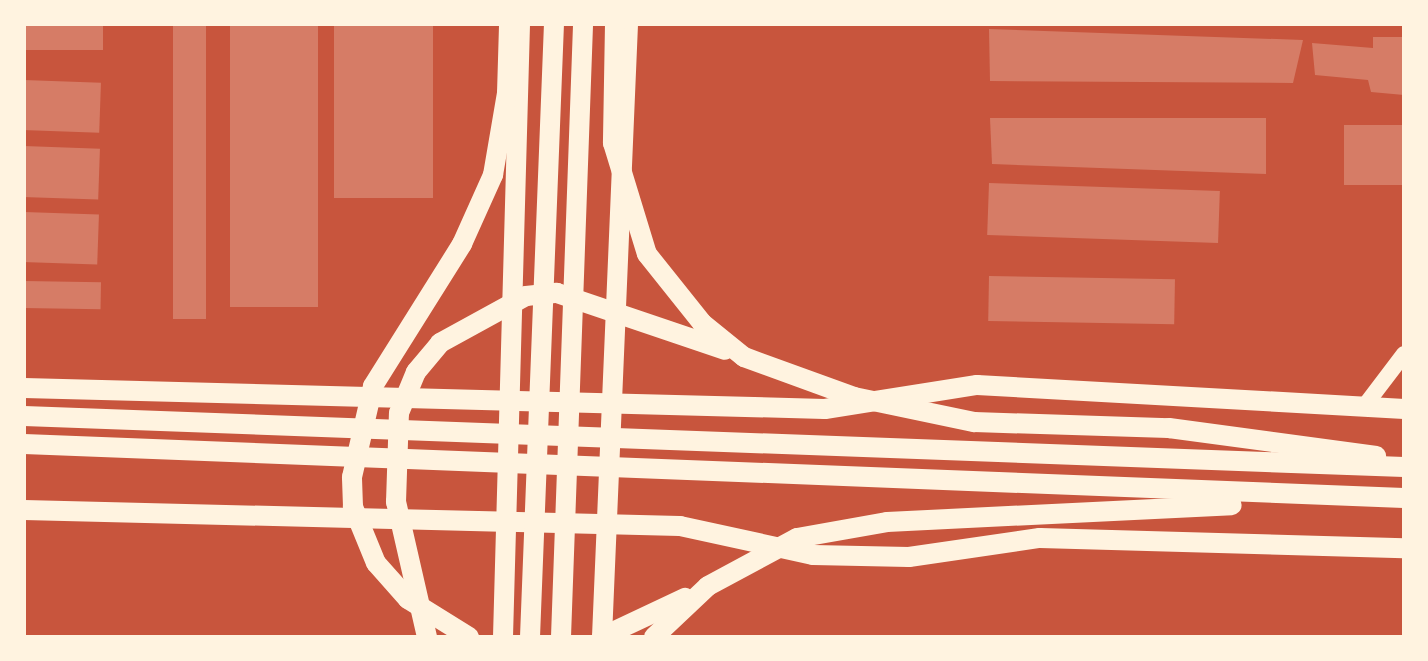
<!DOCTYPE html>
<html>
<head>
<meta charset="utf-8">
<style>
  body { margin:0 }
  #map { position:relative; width:1428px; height:661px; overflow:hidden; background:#c8553d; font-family:"DM Sans",sans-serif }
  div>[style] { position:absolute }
  .building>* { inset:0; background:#d67c66; transform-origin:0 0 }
  .secondary>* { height:16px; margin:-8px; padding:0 8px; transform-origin:8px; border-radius:8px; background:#fff3e0 }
  .primary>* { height:20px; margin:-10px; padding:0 10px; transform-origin:10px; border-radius:10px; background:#fff3e0 }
  .trunk>* { height:20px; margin:-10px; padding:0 10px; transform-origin:10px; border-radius:10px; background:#fff3e0 }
  span { translate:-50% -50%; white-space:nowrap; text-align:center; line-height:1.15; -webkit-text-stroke:8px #fff3e0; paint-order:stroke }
  .frame { position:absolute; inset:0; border:26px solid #fff3e0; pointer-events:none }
</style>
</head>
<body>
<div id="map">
  <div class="building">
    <div style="left:24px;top:24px;width:79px;height:26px"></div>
    <div style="left:173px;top:24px;width:33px;height:295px"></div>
    <div style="left:230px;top:24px;width:88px;height:283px"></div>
    <div style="left:334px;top:24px;width:99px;height:174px"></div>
    <div style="clip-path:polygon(989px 29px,1303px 40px,1293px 83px,990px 81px)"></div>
    <div style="clip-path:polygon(1373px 37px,1404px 37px,1404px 95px,1371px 92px,1368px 80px,1315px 75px,1312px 43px,1373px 48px)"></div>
    <div style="left:24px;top:80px;width:77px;height:50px;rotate:2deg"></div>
    <div style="clip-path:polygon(990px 118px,1266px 118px,1266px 174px,992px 164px)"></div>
    <div style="left:1344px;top:125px;width:60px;height:60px"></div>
    <div style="left:24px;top:146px;width:76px;height:51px;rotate:2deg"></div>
    <div style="left:989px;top:183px;width:231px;height:52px;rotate:2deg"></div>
    <div style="left:24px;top:212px;width:75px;height:50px;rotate:2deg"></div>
    <div style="left:989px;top:276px;width:186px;height:45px;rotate:1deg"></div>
    <div style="left:24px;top:281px;width:77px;height:27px;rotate:1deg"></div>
  </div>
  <div class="secondary">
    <div style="left:1363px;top:408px;width:68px;rotate:-52.8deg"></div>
  </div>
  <div class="primary">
    <div style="left:24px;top:388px;width:801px;rotate:1.5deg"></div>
    <div style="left:825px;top:409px;width:154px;rotate:-9deg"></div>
    <div style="left:977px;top:385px;width:428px;rotate:3.2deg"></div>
    <div style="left:24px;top:510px;width:656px;rotate:1.4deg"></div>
    <div style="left:680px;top:526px;width:136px;rotate:12.3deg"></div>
    <div style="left:813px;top:555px;width:96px;rotate:1.2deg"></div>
    <div style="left:909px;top:557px;width:132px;rotate:-8.3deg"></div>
    <div style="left:1040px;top:538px;width:364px;rotate:1.6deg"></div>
    <div style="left:503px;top:637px;width:613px;rotate:-88.41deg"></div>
    <div style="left:602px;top:637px;width:614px;rotate:-87.57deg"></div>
  </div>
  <div class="trunk">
    <div style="left:615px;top:24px;width:119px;rotate:91deg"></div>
    <div style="left:613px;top:143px;width:116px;rotate:73deg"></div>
    <div style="left:647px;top:254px;width:88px;rotate:51.4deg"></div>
    <div style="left:702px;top:323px;width:54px;rotate:39deg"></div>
    <div style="left:744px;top:357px;width:117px;rotate:20deg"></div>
    <div style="left:854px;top:397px;width:123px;rotate:11.8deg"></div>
    <div style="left:974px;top:422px;width:195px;rotate:1.8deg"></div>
    <div style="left:1169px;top:428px;width:209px;rotate:7.7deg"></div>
    <div style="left:24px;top:416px;width:1381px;rotate:2.12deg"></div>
    <div style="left:24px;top:444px;width:1381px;rotate:2.24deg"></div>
    <div style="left:427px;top:637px;width:139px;rotate:-102.9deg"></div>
    <div style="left:396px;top:502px;width:89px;rotate:-88.1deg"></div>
    <div style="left:399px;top:413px;width:44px;rotate:-67.5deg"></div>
    <div style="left:416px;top:372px;width:38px;rotate:-50deg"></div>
    <div style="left:440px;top:343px;width:98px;rotate:-28.7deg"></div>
    <div style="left:526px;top:296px;width:31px;rotate:-6deg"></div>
    <div style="left:557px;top:293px;width:177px;rotate:18.7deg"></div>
    <div style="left:469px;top:637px;width:72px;rotate:-148.1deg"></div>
    <div style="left:408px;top:599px;width:48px;rotate:-131.6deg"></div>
    <div style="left:376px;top:563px;width:61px;rotate:-112.3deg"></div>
    <div style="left:353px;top:507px;width:30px;rotate:-92deg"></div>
    <div style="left:352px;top:477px;width:93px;rotate:-77deg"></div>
    <div style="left:373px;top:386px;width:168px;rotate:-57.9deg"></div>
    <div style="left:462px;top:244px;width:76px;rotate:-65.8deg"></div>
    <div style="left:493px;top:175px;width:83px;rotate:-80.3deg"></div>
    <div style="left:507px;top:93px;width:69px;rotate:-88.3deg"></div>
    <div style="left:530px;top:637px;width:613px;rotate:-87.76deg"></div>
    <div style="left:561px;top:637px;width:613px;rotate:-87.94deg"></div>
    <div style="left:602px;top:637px;width:92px;rotate:-25.2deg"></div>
    <div style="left:654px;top:637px;width:74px;rotate:-43.4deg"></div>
    <div style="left:708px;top:586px;width:101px;rotate:-28.3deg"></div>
    <div style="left:797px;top:538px;width:91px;rotate:-10.1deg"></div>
    <div style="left:887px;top:522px;width:345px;rotate:-2.8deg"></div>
  </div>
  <div class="frame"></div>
</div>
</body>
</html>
